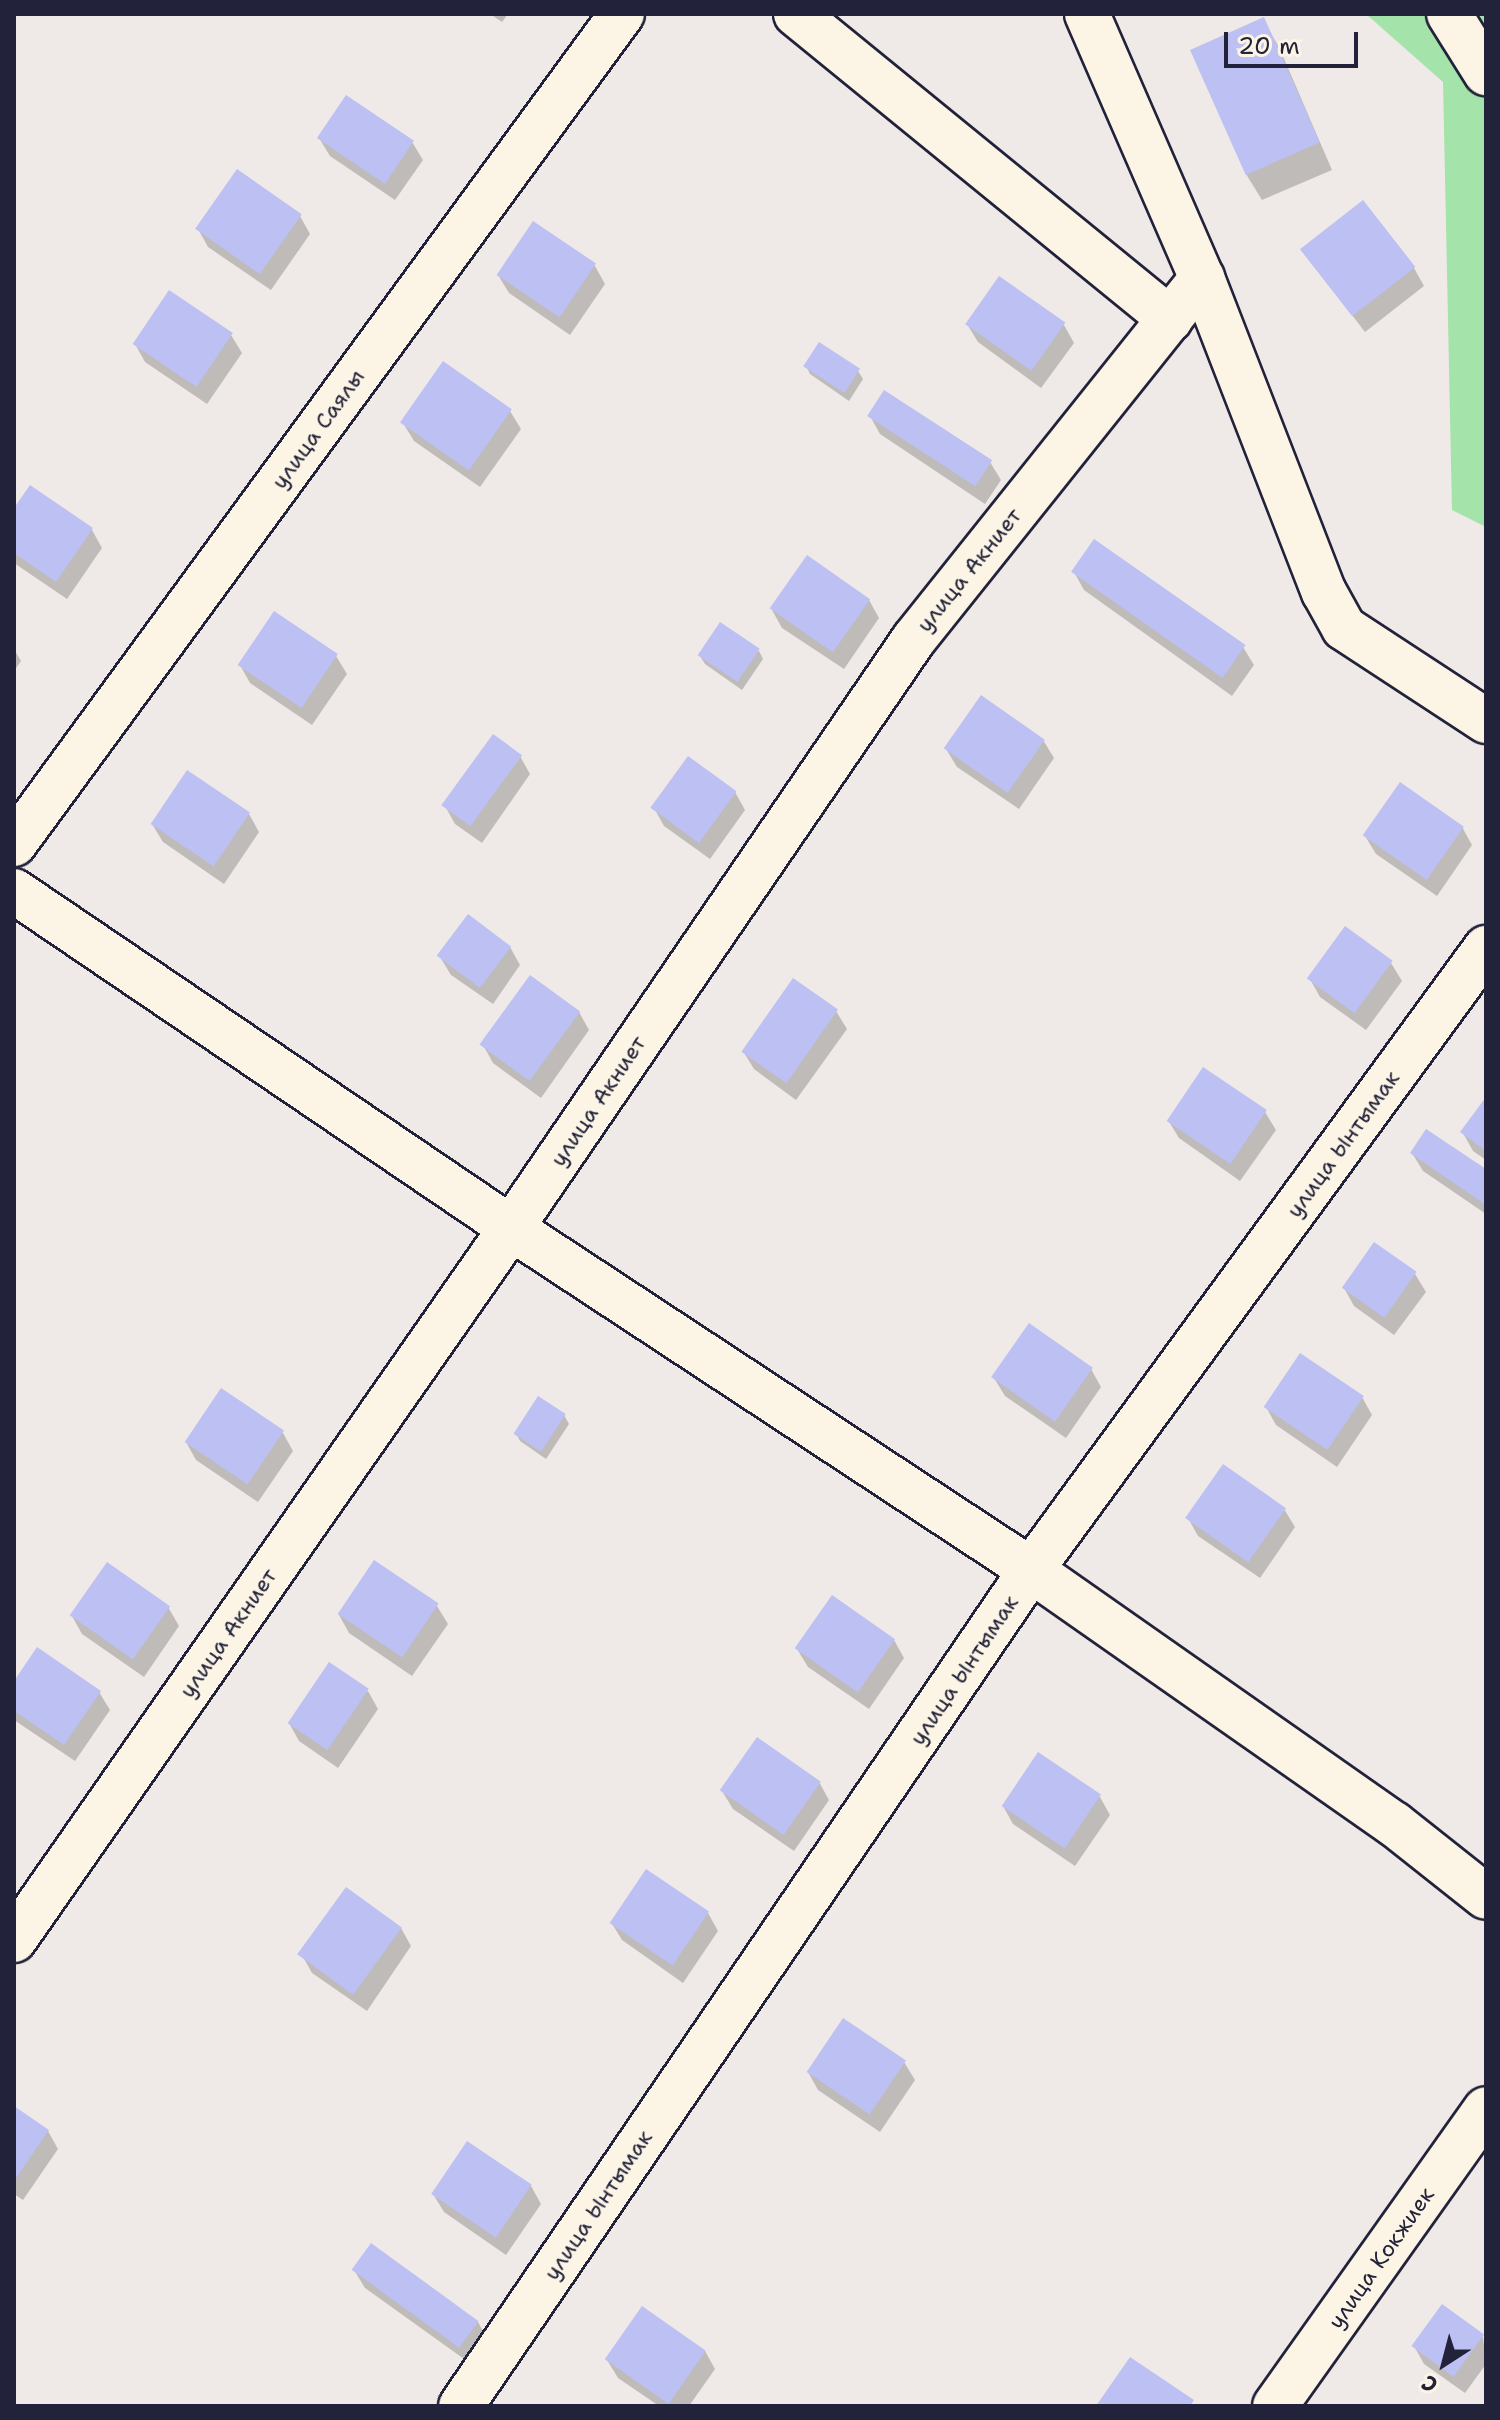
<!DOCTYPE html>
<html>
<head>
<meta charset="utf-8">
<style>
  body { margin:0 }
  #map { position:relative; width:1500px; height:2420px; overflow:hidden; background:#efeae8; font-family:"Shantell Sans",sans-serif }
  div>[style] { position:absolute }
  .green>* { inset:0; background:#a4e3aa }
  .shadow>* { inset:0; background:#0003 }
  .building>* { inset:0; background:#bcc0f2; transform-origin:0 0 }
  .roads { filter:drop-shadow(2px 0 #22223b) drop-shadow(-2px 0 #22223b) drop-shadow(0 2px #22223b) drop-shadow(0 -2px #22223b) }
  .street>* { height:44px; margin:-22px; padding:0 22px; transform-origin:22px; border-radius:22px; background:#fcf5e5 }
  span { translate:-50% -50%; white-space:nowrap; text-align:center; line-height:1.15; -webkit-text-stroke:6px #fcf5e5; paint-order:stroke }
  .street-label { font-size:22px; color:#22223b }
  .frame { position:absolute; inset:0; border:16px solid #22223b; pointer-events:none }
  .north { position:absolute; left:1404px; top:2324px; width:80px; height:80px; -webkit-text-stroke:6px #fcf5e5; paint-order:stroke; rotate:216deg; font-size:22px; font-weight:700; line-height:32px; text-align:center; color:#22223b }
  .north::after { content:''; display:block; margin:auto; width:28px; height:36px; background:#22223b; clip-path:polygon(50% 0,100% 100%,50% 72%,0 100%) }
  .scale { position:absolute; left:1224px; top:32px; width:134px; height:36px; box-sizing:border-box; border:4px solid #22223b; border-top:0; padding-left:10px; font-size:24px; line-height:28px; white-space:nowrap; color:#22223b; -webkit-text-stroke:6px #fcf5e5; paint-order:stroke }
</style>
</head>
<body>
<div id="map">
  <div class="green">
    <div style="clip-path:polygon(1366px 14px,1486px 14px,1486px 527px,1452px 510px,1443px 82px)"></div>
  </div>
  <div class="shadow">
    <div style="clip-path:polygon(490px 14px,508px 14px,502px 22px)"></div>
    <div style="clip-path:polygon(1263px 20px,1279px 47px,1332px 170px,1262px 200px,1246px 174px)"></div>
    <div style="clip-path:polygon(319px 138px,412px 142px,423px 160px,395px 200px,330px 156px)"></div>
    <div style="clip-path:polygon(300px 216px,310px 234px,271px 290px,208px 247px,198px 229px)"></div>
    <div style="clip-path:polygon(1303px 251px,1414px 268px,1424px 286px,1365px 332px)"></div>
    <div style="clip-path:polygon(595px 266px,605px 284px,570px 335px,509px 293px,498px 275px)"></div>
    <div style="clip-path:polygon(967px 324px,1064px 325px,1074px 343px,1041px 388px,978px 342px)"></div>
    <div style="clip-path:polygon(231px 335px,242px 353px,207px 404px,145px 362px,135px 344px)"></div>
    <div style="clip-path:polygon(806px 366px,858px 371px,863px 379px,849px 401px,810px 374px)"></div>
    <div style="clip-path:polygon(510px 411px,521px 429px,480px 487px,414px 441px,403px 423px)"></div>
    <div style="clip-path:polygon(870px 416px,990px 462px,1001px 480px,985px 504px,880px 434px)"></div>
    <div style="clip-path:polygon(30px 488px,92px 530px,102px 548px,67px 599px,14px 563px,14px 512px)"></div>
    <div style="clip-path:polygon(1074px 572px,1243px 647px,1254px 665px,1232px 696px,1084px 590px)"></div>
    <div style="clip-path:polygon(869px 600px,879px 618px,844px 669px,782px 628px,772px 610px)"></div>
    <div style="clip-path:polygon(14px 649px,21px 661px,14px 671px)"></div>
    <div style="clip-path:polygon(759px 651px,763px 659px,742px 690px,705px 664px,700px 656px)"></div>
    <div style="clip-path:polygon(336px 656px,347px 674px,312px 725px,250px 683px,240px 665px)"></div>
    <div style="clip-path:polygon(1043px 740px,1054px 758px,1019px 809px,957px 767px,946px 749px)"></div>
    <div style="clip-path:polygon(520px 756px,530px 774px,482px 843px,455px 824px,445px 806px)"></div>
    <div style="clip-path:polygon(735px 792px,745px 810px,710px 859px,664px 826px,654px 808px)"></div>
    <div style="clip-path:polygon(249px 814px,259px 832px,224px 884px,163px 842px,152px 824px)"></div>
    <div style="clip-path:polygon(1462px 827px,1472px 845px,1437px 896px,1376px 854px,1365px 836px)"></div>
    <div style="clip-path:polygon(510px 947px,520px 965px,493px 1004px,451px 975px,440px 957px)"></div>
    <div style="clip-path:polygon(1391px 963px,1402px 981px,1366px 1030px,1320px 997px,1310px 979px)"></div>
    <div style="clip-path:polygon(836px 1011px,847px 1029px,796px 1100px,754px 1069px,743px 1051px)"></div>
    <div style="clip-path:polygon(579px 1012px,589px 1030px,541px 1098px,493px 1063px,483px 1045px)"></div>
    <div style="clip-path:polygon(1486px 1100px,1486px 1160px,1473px 1151px,1463px 1133px)"></div>
    <div style="clip-path:polygon(1265px 1112px,1276px 1130px,1240px 1181px,1179px 1138px,1168px 1120px)"></div>
    <div style="clip-path:polygon(1412px 1153px,1486px 1172px,1486px 1214px,1423px 1171px)"></div>
    <div style="clip-path:polygon(1415px 1274px,1426px 1292px,1394px 1335px,1354px 1306px,1344px 1288px)"></div>
    <div style="clip-path:polygon(1091px 1369px,1101px 1387px,1066px 1438px,1005px 1396px,994px 1378px)"></div>
    <div style="clip-path:polygon(221px 1391px,283px 1433px,293px 1451px,258px 1502px,196px 1460px,186px 1442px)"></div>
    <div style="clip-path:polygon(1362px 1397px,1372px 1415px,1337px 1467px,1276px 1425px,1266px 1407px)"></div>
    <div style="clip-path:polygon(564px 1415px,569px 1424px,546px 1459px,520px 1441px,516px 1433px)"></div>
    <div style="clip-path:polygon(1284px 1509px,1295px 1527px,1260px 1578px,1198px 1536px,1188px 1518px)"></div>
    <div style="clip-path:polygon(437px 1606px,448px 1624px,412px 1676px,349px 1633px,339px 1615px)"></div>
    <div style="clip-path:polygon(168px 1607px,179px 1626px,144px 1677px,82px 1634px,72px 1616px)"></div>
    <div style="clip-path:polygon(894px 1640px,904px 1658px,869px 1709px,808px 1667px,797px 1649px)"></div>
    <div style="clip-path:polygon(14px 1684px,99px 1692px,110px 1710px,75px 1761px,14px 1720px)"></div>
    <div style="clip-path:polygon(368px 1691px,378px 1709px,338px 1768px,299px 1741px,289px 1723px)"></div>
    <div style="clip-path:polygon(819px 1782px,829px 1800px,794px 1851px,733px 1809px,722px 1791px)"></div>
    <div style="clip-path:polygon(1100px 1797px,1110px 1815px,1075px 1866px,1013px 1824px,1003px 1806px)"></div>
    <div style="clip-path:polygon(708px 1913px,718px 1931px,683px 1983px,622px 1940px,611px 1922px)"></div>
    <div style="clip-path:polygon(401px 1928px,411px 1946px,367px 2011px,312px 1973px,302px 1955px)"></div>
    <div style="clip-path:polygon(904px 2062px,915px 2080px,880px 2132px,818px 2090px,808px 2072px)"></div>
    <div style="clip-path:polygon(14px 2108px,48px 2131px,58px 2149px,23px 2200px,14px 2194px)"></div>
    <div style="clip-path:polygon(531px 2186px,541px 2204px,506px 2255px,444px 2212px,433px 2194px)"></div>
    <div style="clip-path:polygon(354px 2270px,478px 2322px,488px 2340px,471px 2364px,365px 2288px)"></div>
    <div style="clip-path:polygon(1483px 2337px,1486px 2364px,1465px 2393px,1424px 2364px,1414px 2346px)"></div>
    <div style="clip-path:polygon(705px 2351px,715px 2369px,689px 2406px,659px 2406px,618px 2378px,607px 2360px)"></div>
  </div>
  <div class="building">
    <div style="left:1264px;top:17px;width:137px;height:81px;rotate:66deg"></div>
    <div style="left:346px;top:95px;width:82px;height:52px;rotate:34deg"></div>
    <div style="left:237px;top:169px;width:79px;height:73px;rotate:35deg"></div>
    <div style="left:1363px;top:200px;width:85px;height:80px;rotate:52deg"></div>
    <div style="left:533px;top:221px;width:76px;height:65px;rotate:34deg"></div>
    <div style="left:999px;top:276px;width:81px;height:59px;rotate:35deg"></div>
    <div style="left:169px;top:290px;width:77px;height:65px;rotate:34deg"></div>
    <div style="left:819px;top:342px;width:49px;height:29px;rotate:33deg"></div>
    <div style="left:443px;top:361px;width:84px;height:75px;rotate:35deg"></div>
    <div style="left:884px;top:390px;width:129px;height:31px;rotate:33deg"></div>
    <div style="clip-path:polygon(30px 485px,93px 528px,56px 582px,14px 553px,14px 508px)"></div>
    <div style="left:1094px;top:539px;width:185px;height:40px;rotate:35deg"></div>
    <div style="left:807px;top:555px;width:77px;height:65px;rotate:35deg"></div>
    <div style="left:274px;top:611px;width:77px;height:65px;rotate:34deg"></div>
    <div style="left:720px;top:622px;width:48px;height:40px;rotate:34deg"></div>
    <div style="left:981px;top:695px;width:78px;height:65px;rotate:35deg"></div>
    <div style="left:493px;top:734px;width:36px;height:88px;rotate:36deg"></div>
    <div style="left:688px;top:756px;width:60px;height:64px;rotate:36deg"></div>
    <div style="left:187px;top:770px;width:76px;height:65px;rotate:34deg"></div>
    <div style="left:1400px;top:782px;width:78px;height:65px;rotate:35deg"></div>
    <div style="left:468px;top:914px;width:54px;height:52px;rotate:37deg"></div>
    <div style="left:1345px;top:926px;width:59px;height:65px;rotate:36deg"></div>
    <div style="left:530px;top:975px;width:62px;height:86px;rotate:36deg"></div>
    <div style="left:793px;top:978px;width:55px;height:90px;rotate:35deg"></div>
    <div style="left:1203px;top:1067px;width:77px;height:65px;rotate:34deg"></div>
    <div style="clip-path:polygon(1486px 1097px,1486px 1151px,1460px 1132px)"></div>
    <div style="clip-path:polygon(1426px 1129px,1486px 1169px,1486px 1205px,1410px 1153px)"></div>
    <div style="left:1374px;top:1242px;width:52px;height:56px;rotate:35deg"></div>
    <div style="left:1029px;top:1323px;width:78px;height:66px;rotate:35deg"></div>
    <div style="left:1300px;top:1353px;width:77px;height:65px;rotate:34deg"></div>
    <div style="left:221px;top:1388px;width:76px;height:65px;rotate:34deg"></div>
    <div style="left:538px;top:1396px;width:33px;height:45px;rotate:33deg"></div>
    <div style="left:1223px;top:1464px;width:77px;height:66px;rotate:35deg"></div>
    <div style="left:374px;top:1560px;width:78px;height:65px;rotate:34deg"></div>
    <div style="left:107px;top:1562px;width:77px;height:65px;rotate:35deg"></div>
    <div style="left:832px;top:1595px;width:77px;height:65px;rotate:35deg"></div>
    <div style="clip-path:polygon(37px 1647px,101px 1691px,64px 1745px,14px 1711px,14px 1681px)"></div>
    <div style="left:329px;top:1662px;width:48px;height:74px;rotate:34deg"></div>
    <div style="left:757px;top:1737px;width:78px;height:65px;rotate:35deg"></div>
    <div style="left:1038px;top:1752px;width:76px;height:65px;rotate:34deg"></div>
    <div style="left:646px;top:1869px;width:76px;height:65px;rotate:34deg"></div>
    <div style="left:346px;top:1887px;width:69px;height:83px;rotate:36deg"></div>
    <div style="left:843px;top:2018px;width:76px;height:65px;rotate:34deg"></div>
    <div style="clip-path:polygon(14px 2106px,49px 2130px,14px 2181px)"></div>
    <div style="left:467px;top:2141px;width:78px;height:64px;rotate:34deg"></div>
    <div style="left:371px;top:2243px;width:133px;height:33px;rotate:36deg"></div>
    <div style="left:1442px;top:2304px;width:52px;height:52px;rotate:36deg"></div>
    <div style="left:642px;top:2306px;width:78px;height:65px;rotate:35deg"></div>
    <div style="clip-path:polygon(1130px 2357px,1194px 2400px,1190px 2406px,1096px 2406px)"></div>
  </div>
  <div class="roads">
    <div class="street">
      <div style="left:796px;top:14px;width:483px;rotate:39.2deg"></div>
      <div style="left:1087px;top:14px;width:288px;rotate:66.5deg"></div>
      <div style="left:1202px;top:278px;width:337px;rotate:68.8deg"></div>
      <div style="left:1324px;top:592px;width:41px;rotate:60.9deg"></div>
      <div style="left:1344px;top:628px;width:170px;rotate:33.2deg"></div>
      <div style="left:1449px;top:14px;width:70px;rotate:57.9deg"></div>
      <div style="left:14px;top:844px;width:1029px;rotate:-53.78deg"></div>
      <div style="left:14px;top:891px;width:600px;rotate:34.14deg"></div>
      <div style="left:511px;top:1228px;width:622px;rotate:33.33deg"></div>
      <div style="left:1031px;top:1570px;width:443px;rotate:35deg"></div>
      <div style="left:1394px;top:1824px;width:117px;rotate:38.4deg"></div>
      <div style="left:14px;top:1940px;width:868px;rotate:-55.08deg"></div>
      <div style="left:511px;top:1228px;width:714px;rotate:-55.62deg"></div>
      <div style="left:914px;top:639px;width:462px;rotate:-51.4deg"></div>
      <div style="left:461px;top:2406px;width:1012px;rotate:-55.71deg"></div>
      <div style="left:1031px;top:1570px;width:771px;rotate:-53.81deg"></div>
      <div style="left:1275px;top:2406px;width:364px;rotate:-54.6deg"></div>
    </div>
  </div>
  <div class="street-label">
    <span style="left:318px;top:429px;rotate:-54deg">улица Саялы</span>
    <span style="left:969px;top:570px;rotate:-51deg">улица Акниет</span>
    <span style="left:598px;top:1101px;rotate:-56deg">улица Акниет</span>
    <span style="left:1343px;top:1144px;rotate:-54deg">улица Ынтымак</span>
    <span style="left:228px;top:1633px;rotate:-55deg">улица Акниет</span>
    <span style="left:964px;top:1670px;rotate:-56deg">улица Ынтымак</span>
    <span style="left:598px;top:2205px;rotate:-56deg">улица Ынтымак</span>
    <span style="left:1381px;top:2258px;rotate:-55deg">улица Кокжиек</span>
  </div>
  <div class="frame"></div>
  <div class="north">С</div>
  <div class="scale">20 m</div>
</div>
</body>
</html>
